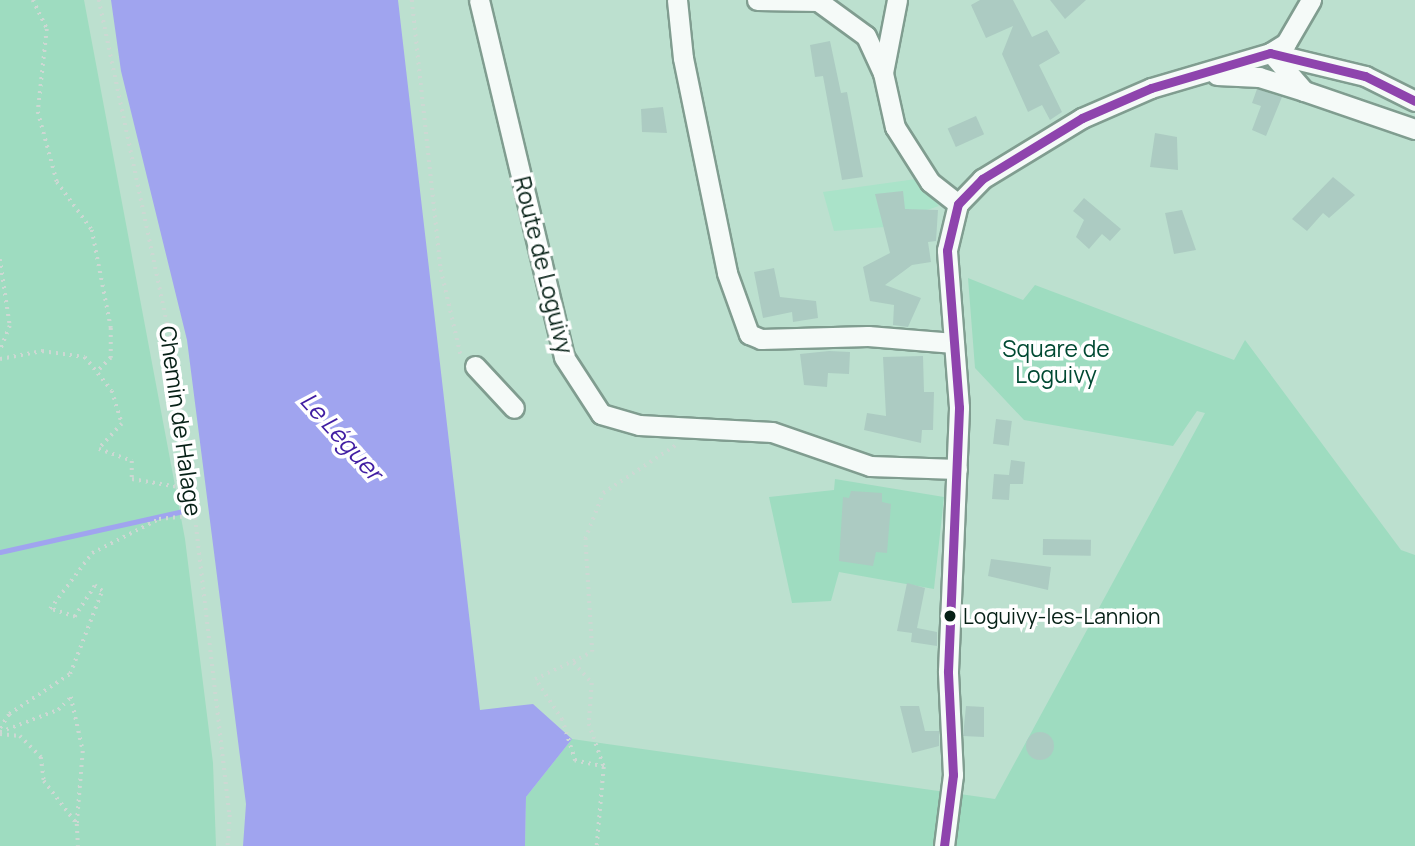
<!DOCTYPE html>
<html>
<head>
<meta charset="utf-8">
<style>
  body { margin:0 }
  #map { position:relative; width:1415px; height:846px; overflow:hidden; background:#bce0cf; font-family:Manrope,sans-serif }
  div>[style] { position:absolute }
  .built>* { inset:0; background:#aae3c9 }
  .green>* { inset:0; background:#9edcc0 }
  .water>* { inset:0; background:#a0a4ef }
  .stream>* { height:5px; margin:-2.5px; padding:0 2.5px; transform-origin:2.5px; border-radius:2.5px; background:#a0a4ef }
  .building>* { inset:0; background:#accbc2; transform-origin:0 0 }
  .round { border-radius:50% }
  .path>* { height:3.5px; margin-top:-1.75px; transform-origin:0; background:repeating-linear-gradient(90deg,#cdd8d3 0 2px,transparent 0 7px) }
  .roads { filter:drop-shadow(2px 0 #809d90) drop-shadow(-2px 0 #809d90) drop-shadow(0 2px #809d90) drop-shadow(0 -2px #809d90) }
  .minor>* { height:19px; margin:-9.5px; padding:0 9.5px; transform-origin:9.5px; border-radius:9.5px; background:#f5faf8 }
  .bus-1>* { height:9px; margin:-4.5px; padding:0 4.5px; transform-origin:4.5px; border-radius:4.5px; background:#8e44ad }
  .dots>* { width:19px; height:19px; translate:-50% -50%; box-sizing:border-box; border:4px solid #fff; border-radius:50% }
  span { translate:-50% -50%; white-space:nowrap; text-align:center; line-height:1.15; -webkit-text-stroke:7px #fff; paint-order:stroke }
  .bus-label { font-size:21px; color:#062016 }
  .left { translate:0 -50%; text-align:left }
  .street-label { font-size:23px; color:#062016 }
  .park-label { font-size:23px; color:#004932 }
  .water-label { font-size:24px; color:#401da2; font-style:italic }
</style>
</head>
<body>
<div id="map">
  <div class="built">
    <div style="clip-path:polygon(916px 179px,939px 206px,927px 210px,923px 224px,834px 231px,823px 192px)"></div>
  </div>
  <div class="green">
    <div style="clip-path:polygon(0 0,84px 0,185px 539px,213px 763px,216px 846px,0 846px)"></div>
    <div style="clip-path:polygon(968px 278px,1023px 300px,1035px 285px,1234px 360px,1245px 340px,1401px 550px,1415px 555px,1415px 846px,525px 846px,526px 797px,572px 739px,995px 799px,1205px 413px,1197px 411px,1173px 446px,1024px 420px,975px 368px)"></div>
    <div style="clip-path:polygon(835px 479px,944px 497px,934px 589px,839px 572px,831px 601px,792px 603px,769px 497px,834px 490px)"></div>
  </div>
  <div class="water">
    <div style="clip-path:polygon(111px 0,398px 0,480px 710px,533px 704px,572px 739px,526px 797px,525px 846px,243px 846px,246px 804px,187px 340px,121px 71px)"></div>
  </div>
  <div class="stream">
    <div style="left:0;top:552px;width:189px;rotate:-12.6deg"></div>
  </div>
  <div class="building">
    <div style="clip-path:polygon(980px 0,1013px 0,1032px 37px,1047px 30px,1060px 53px,1039px 65px,1062px 112px,1050px 120px,1042px 105px,1028px 112px,1002px 54px,1013px 26px,986px 38px,971px 5px)"></div>
    <div style="clip-path:polygon(1050px 0,1086px 0,1065px 19px)"></div>
    <div style="clip-path:polygon(830px 41px,841px 93px,847px 92px,863px 177px,842px 180px,823px 76px,815px 77px,810px 45px)"></div>
    <div style="clip-path:polygon(1257px 89px,1282px 97px,1266px 136px,1252px 130px,1261px 106px,1252px 103px)"></div>
    <div style="clip-path:polygon(663px 107px,667px 133px,642px 132px,641px 109px)"></div>
    <div style="left:976px;top:116px;width:20px;height:31px;rotate:66deg"></div>
    <div style="clip-path:polygon(1155px 133px,1177px 137px,1178px 170px,1150px 167px)"></div>
    <div style="clip-path:polygon(1333px 177px,1355px 195px,1329px 218px,1323px 213px,1307px 231px,1292px 219px)"></div>
    <div style="clip-path:polygon(903px 191px,905px 209px,938px 210px,936px 241px,928px 242px,931px 262px,912px 265px,885px 285px,921px 298px,908px 327px,893px 325px,894px 305px,870px 301px,863px 267px,890px 253px,875px 194px)"></div>
    <div style="clip-path:polygon(1084px 198px,1121px 229px,1110px 241px,1102px 234px,1089px 249px,1076px 237px,1084px 220px,1073px 211px)"></div>
    <div style="clip-path:polygon(1182px 210px,1196px 250px,1174px 254px,1165px 213px)"></div>
    <div style="clip-path:polygon(774px 268px,780px 297px,816px 301px,818px 318px,793px 322px,792px 312px,763px 318px,754px 272px)"></div>
    <div style="clip-path:polygon(829px 351px,850px 352px,849px 374px,828px 373px,827px 387px,804px 385px,800px 354px)"></div>
    <div style="clip-path:polygon(923px 356px,924px 392px,934px 392px,933px 430px,922px 430px,921px 443px,864px 430px,867px 413px,886px 416px,883px 357px)"></div>
    <div style="left:996px;top:419px;width:16px;height:25px;rotate:7deg"></div>
    <div style="clip-path:polygon(1011px 460px,1025px 462px,1023px 484px,1010px 484px,1009px 500px,992px 499px,994px 474px,1009px 475px)"></div>
    <div style="clip-path:polygon(851px 491px,882px 493px,882px 502px,891px 504px,887px 553px,876px 552px,873px 566px,839px 561px,843px 497px,849px 498px)"></div>
    <div style="left:1043px;top:539px;width:48px;height:16px;rotate:1deg"></div>
    <div style="clip-path:polygon(991px 559px,1051px 567px,1048px 590px,988px 576px)"></div>
    <div style="clip-path:polygon(907px 583px,925px 588px,917px 628px,937px 632px,937px 646px,911px 642px,912px 633px,897px 631px)"></div>
    <div style="clip-path:polygon(900px 706px,919px 706px,925px 731px,939px 731px,939px 746px,912px 753px)"></div>
    <div style="clip-path:polygon(966px 706px,984px 707px,984px 737px,963px 736px)"></div>
    <div class="round" style="left:1026px;top:732px;width:28px;height:28px"></div>
  </div>
  <div class="path">
    <div style="left:33px;top:0;width:32px;rotate:64deg"></div>
    <div style="left:47px;top:29px;width:83px;rotate:96.2deg"></div>
    <div style="left:38px;top:112px;width:73px;rotate:74.8deg"></div>
    <div style="left:57px;top:182px;width:59px;rotate:53.9deg"></div>
    <div style="left:92px;top:230px;width:100px;rotate:79deg"></div>
    <div style="left:111px;top:328px;width:30px;rotate:90deg"></div>
    <div style="left:111px;top:358px;width:20px;rotate:135deg"></div>
    <div style="left:99px;top:0;width:394px;rotate:78.1deg"></div>
    <div style="left:180px;top:386px;width:432px;rotate:83.4deg"></div>
    <div style="left:230px;top:815px;width:31px;rotate:94deg"></div>
    <div style="left:412px;top:0;width:272px;rotate:83.9deg"></div>
    <div style="left:441px;top:270px;width:88px;rotate:76.9deg"></div>
    <div style="left:0;top:259px;width:68px;rotate:81.5deg"></div>
    <div style="left:10px;top:326px;width:27px;rotate:112deg"></div>
    <div style="left:0;top:359px;width:43px;rotate:-10.8deg"></div>
    <div style="left:42px;top:351px;width:43px;rotate:7.9deg"></div>
    <div style="left:85px;top:357px;width:43px;rotate:51.5deg"></div>
    <div style="left:112px;top:391px;width:34px;rotate:73deg"></div>
    <div style="left:122px;top:424px;width:34px;rotate:133deg"></div>
    <div style="left:99px;top:449px;width:35px;rotate:20deg"></div>
    <div style="left:132px;top:461px;width:18px;rotate:90deg"></div>
    <div style="left:132px;top:479px;width:59px;rotate:9.8deg"></div>
    <div style="left:574px;top:663px;width:27px;rotate:48deg"></div>
    <div style="left:592px;top:683px;width:41px;rotate:94.2deg"></div>
    <div style="left:589px;top:724px;width:46px;rotate:70.8deg"></div>
    <div style="left:604px;top:767px;width:79px;rotate:95.1deg"></div>
    <div style="left:0;top:728px;width:17px;rotate:-57deg"></div>
    <div style="left:9px;top:714px;width:73px;rotate:-33.3deg"></div>
    <div style="left:70px;top:674px;width:89px;rotate:-68.9deg"></div>
    <div style="left:102px;top:591px;width:9px;rotate:-144deg"></div>
    <div style="left:95px;top:586px;width:37px;rotate:123deg"></div>
    <div style="left:75px;top:617px;width:26px;rotate:-162deg"></div>
    <div style="left:50px;top:609px;width:70px;rotate:-53.1deg"></div>
    <div style="left:92px;top:553px;width:75px;rotate:-26.9deg"></div>
    <div style="left:159px;top:519px;width:36px;rotate:-6deg"></div>
    <div style="left:0;top:732px;width:62px;rotate:-20.8deg"></div>
    <div style="left:58px;top:710px;width:18px;rotate:-45deg"></div>
    <div style="left:71px;top:697px;width:55px;rotate:77.5deg"></div>
    <div style="left:83px;top:751px;width:73px;rotate:94.7deg"></div>
    <div style="left:0;top:734px;width:20px;rotate:6deg"></div>
    <div style="left:20px;top:736px;width:30px;rotate:45deg"></div>
    <div style="left:41px;top:757px;width:24px;rotate:83deg"></div>
    <div style="left:44px;top:781px;width:54px;rotate:52.5deg"></div>
    <div style="left:77px;top:824px;width:22px;rotate:87deg"></div>
    <div style="left:604px;top:767px;width:30px;rotate:-168deg"></div>
    <div style="left:575px;top:761px;width:43px;rotate:-107.6deg"></div>
    <div style="left:562px;top:720px;width:49px;rotate:-123.4deg"></div>
    <div style="left:535px;top:679px;width:63px;rotate:-25.3deg"></div>
    <div style="left:592px;top:652px;width:113px;rotate:-93.5deg"></div>
    <div style="left:585px;top:539px;width:49px;rotate:-68.6deg"></div>
    <div style="left:603px;top:493px;width:87px;rotate:-33.3deg"></div>
  </div>
  <div class="roads">
    <div class="minor">
      <div style="left:479px;top:0;width:367px;rotate:76.6deg"></div>
      <div style="left:564px;top:357px;width:68px;rotate:57deg"></div>
      <div style="left:601px;top:414px;width:40px;rotate:16deg"></div>
      <div style="left:639px;top:425px;width:133px;rotate:3deg"></div>
      <div style="left:772px;top:432px;width:104px;rotate:19.1deg"></div>
      <div style="left:870px;top:466px;width:87px;rotate:2deg"></div>
      <div style="left:677px;top:0;width:58px;rotate:84.1deg"></div>
      <div style="left:683px;top:58px;width:219px;rotate:78.4deg"></div>
      <div style="left:727px;top:273px;width:65px;rotate:70.2deg"></div>
      <div style="left:749px;top:334px;width:13px;rotate:23deg"></div>
      <div style="left:761px;top:339px;width:107px;rotate:-1.6deg"></div>
      <div style="left:868px;top:336px;width:86px;rotate:4.7deg"></div>
      <div style="left:757px;top:0;width:61px;rotate:0.9deg"></div>
      <div style="left:818px;top:1px;width:59px;rotate:36.1deg"></div>
      <div style="left:866px;top:36px;width:41px;rotate:65.3deg"></div>
      <div style="left:897px;top:0;width:74px;rotate:100.9deg"></div>
      <div style="left:883px;top:73px;width:55px;rotate:77.5deg"></div>
      <div style="left:895px;top:127px;width:65px;rotate:57.5deg"></div>
      <div style="left:930px;top:182px;width:36px;rotate:38deg"></div>
      <div style="left:1270px;top:53px;width:19px;rotate:-32deg"></div>
      <div style="left:1286px;top:43px;width:50px;rotate:-59.8deg"></div>
      <div style="left:1271px;top:53px;width:50px;rotate:49deg"></div>
      <div style="left:1304px;top:91px;width:117px;rotate:18.9deg"></div>
      <div style="left:1217px;top:75px;width:42px;rotate:2.7deg"></div>
      <div style="left:1259px;top:77px;width:47px;rotate:17.3deg"></div>
      <div style="left:475px;top:366px;width:57px;rotate:47.1deg"></div>
      <div style="left:944px;top:846px;width:72px;rotate:-82.8deg"></div>
      <div style="left:953px;top:775px;width:104px;rotate:-92.8deg"></div>
      <div style="left:948px;top:671px;width:264px;rotate:-87.6deg"></div>
      <div style="left:959px;top:407px;width:157px;rotate:-94.4deg"></div>
      <div style="left:947px;top:250px;width:47px;rotate:-76.6deg"></div>
      <div style="left:958px;top:204px;width:35px;rotate:-46deg"></div>
      <div style="left:982px;top:179px;width:117px;rotate:-31.4deg"></div>
      <div style="left:1082px;top:118px;width:75px;rotate:-23.5deg"></div>
      <div style="left:1151px;top:88px;width:124px;rotate:-16.4deg"></div>
      <div style="left:1270px;top:53px;width:98px;rotate:13.6deg"></div>
      <div style="left:1365px;top:76px;width:56px;rotate:26.6deg"></div>
    </div>
  </div>
  <div class="bus-1">
    <div style="left:944px;top:846px;width:72px;rotate:-82.8deg"></div>
    <div style="left:953px;top:775px;width:104px;rotate:-92.8deg"></div>
    <div style="left:948px;top:671px;width:264px;rotate:-87.6deg"></div>
    <div style="left:959px;top:407px;width:157px;rotate:-94.4deg"></div>
    <div style="left:947px;top:250px;width:47px;rotate:-76.6deg"></div>
    <div style="left:958px;top:204px;width:35px;rotate:-46deg"></div>
    <div style="left:982px;top:179px;width:117px;rotate:-31.4deg"></div>
    <div style="left:1082px;top:118px;width:75px;rotate:-23.5deg"></div>
    <div style="left:1151px;top:88px;width:124px;rotate:-16.4deg"></div>
    <div style="left:1270px;top:53px;width:98px;rotate:13.6deg"></div>
    <div style="left:1365px;top:76px;width:56px;rotate:26.6deg"></div>
  </div>
  <div class="dots">
    <div style="left:950px;top:616px;background:#062016"></div>
  </div>
  <div class="bus-label">
    <span class="left" style="left:963px;top:616px">Loguivy-les-Lannion</span>
  </div>
  <div class="street-label">
    <span style="left:544px;top:265px;rotate:76deg">Route de Loguivy</span>
    <span style="left:181px;top:421px;rotate:82deg">Chemin de Halage</span>
  </div>
  <div class="park-label">
    <span style="left:1056px;top:361px">Square de<br>Loguivy</span>
  </div>
  <div class="water-label">
    <span style="left:342px;top:436px;rotate:48deg">Le Léguer</span>
  </div>
</div>
</body>
</html>
